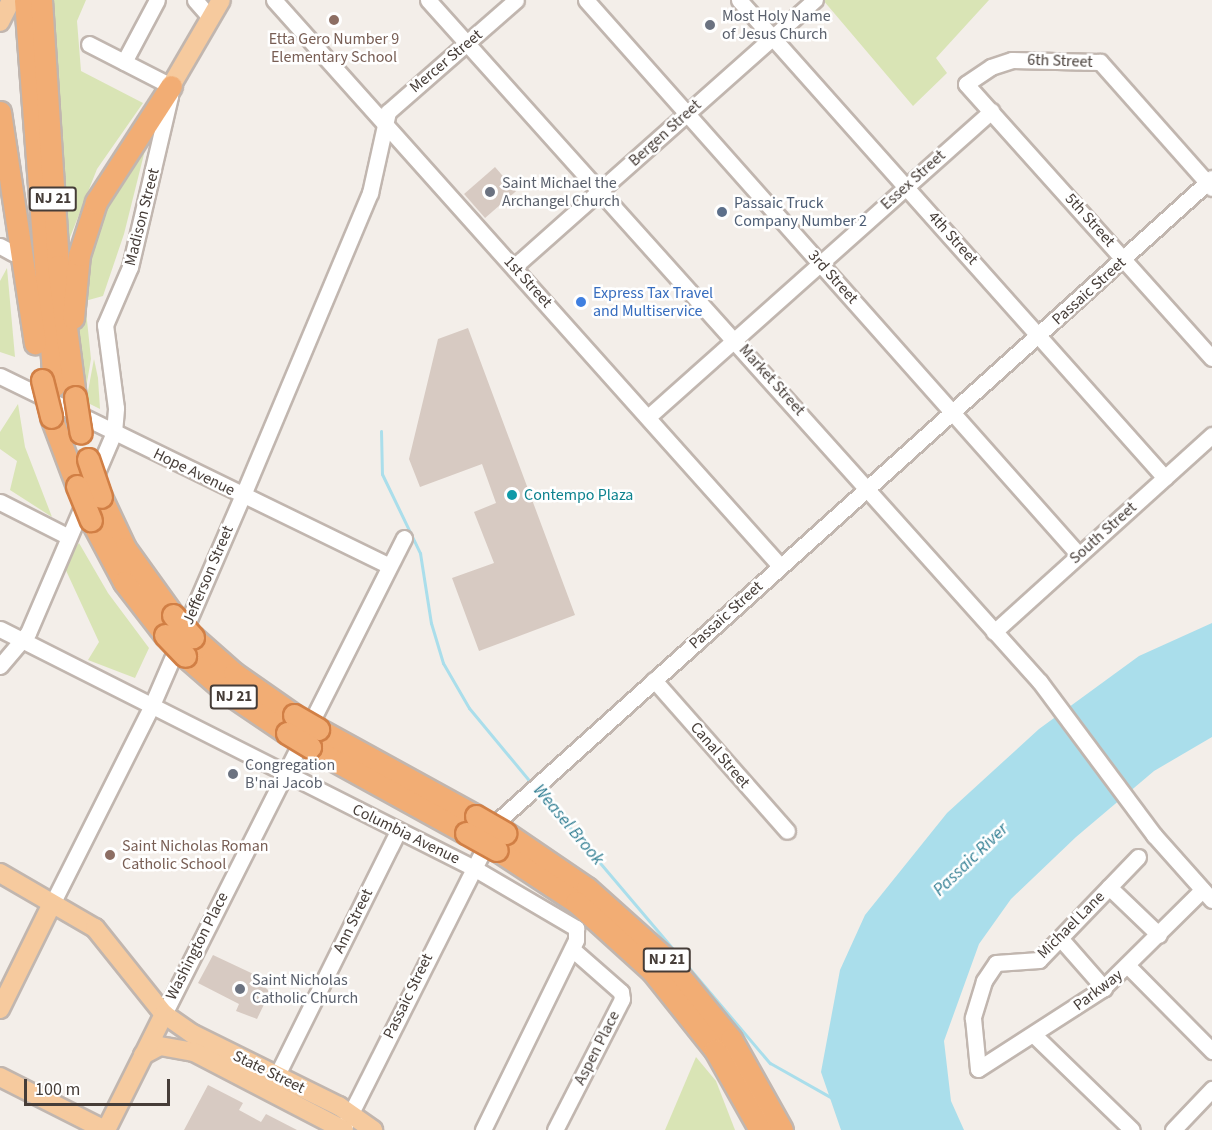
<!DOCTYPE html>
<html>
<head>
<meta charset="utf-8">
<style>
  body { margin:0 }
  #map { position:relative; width:1212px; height:1130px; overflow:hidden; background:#f3eee9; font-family:"Source Sans 3",sans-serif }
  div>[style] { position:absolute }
  .green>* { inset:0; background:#d9e4b5 }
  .water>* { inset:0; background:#aadeeb }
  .stream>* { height:3px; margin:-1.5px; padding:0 1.5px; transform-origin:1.5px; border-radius:1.5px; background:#aadeeb }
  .building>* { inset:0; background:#d7cac2; transform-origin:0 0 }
  .roads { filter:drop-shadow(2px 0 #c1b6af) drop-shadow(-2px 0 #c1b6af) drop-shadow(0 2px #c1b6af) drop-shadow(0 -2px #c1b6af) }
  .minor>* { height:15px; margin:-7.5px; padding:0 7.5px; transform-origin:7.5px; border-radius:7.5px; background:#fff }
  .major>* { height:18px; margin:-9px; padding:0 9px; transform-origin:9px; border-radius:9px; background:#f6ca9e }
  .highway>* { height:21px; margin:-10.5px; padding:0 10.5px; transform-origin:10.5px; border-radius:10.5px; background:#f2ad74 }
  .bridges { filter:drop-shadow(2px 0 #d17f45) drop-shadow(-2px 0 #d17f45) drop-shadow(0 2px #d17f45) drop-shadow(0 -2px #d17f45) }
  .highway-bridge>* { height:21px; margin:-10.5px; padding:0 10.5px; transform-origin:10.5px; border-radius:10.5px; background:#f2ad74 }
  .dots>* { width:16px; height:16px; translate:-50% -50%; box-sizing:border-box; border:3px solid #fff; border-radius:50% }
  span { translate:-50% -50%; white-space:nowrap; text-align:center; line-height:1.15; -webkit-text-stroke:5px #fff; paint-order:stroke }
  .shield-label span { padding:2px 4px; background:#fff; border:2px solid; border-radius:4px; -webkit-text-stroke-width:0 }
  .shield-label { font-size:15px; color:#463d38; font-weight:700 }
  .worship-label { font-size:16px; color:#5b616d }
  .left { translate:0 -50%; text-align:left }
  .education-label { font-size:16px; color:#785e54 }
  .street-label { font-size:16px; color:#463d38 }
  .service-label { font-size:16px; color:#4e5e75 }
  .shop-label { font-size:16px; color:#366cbe }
  .culture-label { font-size:16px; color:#0d838f }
  .water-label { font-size:18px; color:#337f93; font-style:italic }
  .scale { position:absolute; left:24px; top:1079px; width:146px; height:27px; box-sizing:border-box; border:3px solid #463d38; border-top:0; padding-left:8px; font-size:18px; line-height:21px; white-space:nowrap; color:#463d38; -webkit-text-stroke:4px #fff; paint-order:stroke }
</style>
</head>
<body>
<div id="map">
  <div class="green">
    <div style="clip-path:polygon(49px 0,86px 0,77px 21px,81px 71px,143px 103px,97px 169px,67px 245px)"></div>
    <div style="clip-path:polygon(823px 0,989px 0,936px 58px,947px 73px,913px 106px)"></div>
    <div style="clip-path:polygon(154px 114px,124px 234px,103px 296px,85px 301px,91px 359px,85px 394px,76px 346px,76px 304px,94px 218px)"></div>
    <div style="clip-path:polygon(7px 268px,15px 357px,0 352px,0 281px)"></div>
    <div style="clip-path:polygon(94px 359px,98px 378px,100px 409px,86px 402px)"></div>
    <div style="clip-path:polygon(18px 404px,25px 447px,52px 517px,10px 490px,17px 461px,0 449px,0 432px)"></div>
    <div style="clip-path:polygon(79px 543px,108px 593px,149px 648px,135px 678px,88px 660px,99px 642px,63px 564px)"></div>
    <div style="clip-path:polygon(696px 1057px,716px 1081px,735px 1130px,665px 1130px)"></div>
  </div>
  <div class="water">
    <div style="clip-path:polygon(1212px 623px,1212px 737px,1154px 771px,1076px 837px,1011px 899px,979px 944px,944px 1041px,951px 1101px,964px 1130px,841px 1130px,821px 1072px,840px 970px,865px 915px,947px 813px,1039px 729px,1139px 656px)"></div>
  </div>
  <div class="stream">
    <div style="left:381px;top:431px;width:43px;rotate:88.7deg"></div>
    <div style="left:382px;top:474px;width:88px;rotate:64.3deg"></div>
    <div style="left:420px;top:553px;width:71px;rotate:81.1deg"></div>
    <div style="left:431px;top:623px;width:42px;rotate:73.3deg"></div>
    <div style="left:443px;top:663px;width:52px;rotate:60deg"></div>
    <div style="left:469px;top:708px;width:99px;rotate:50.3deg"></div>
    <div style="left:539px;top:791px;width:357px;rotate:49.7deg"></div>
    <div style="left:770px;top:1063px;width:73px;rotate:29.4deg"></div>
  </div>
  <div class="building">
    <div style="left:495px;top:167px;width:32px;height:41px;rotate:49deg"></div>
    <div style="clip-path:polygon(468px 328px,575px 615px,479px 651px,452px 578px,494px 563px,474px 512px,496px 503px,482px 464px,420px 487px,409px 459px,438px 339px)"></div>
    <div style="clip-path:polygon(213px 955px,264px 979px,263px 985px,270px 992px,257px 1019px,236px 1011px,239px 1004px,198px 983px)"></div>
    <div style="clip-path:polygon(208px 1085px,243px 1103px,239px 1110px,261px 1122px,266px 1114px,297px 1130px,184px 1130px)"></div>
  </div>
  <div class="roads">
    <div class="minor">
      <div style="left:195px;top:0;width:23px;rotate:49deg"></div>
      <div style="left:274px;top:0;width:759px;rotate:48.2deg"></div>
      <div style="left:428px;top:0;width:916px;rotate:48.1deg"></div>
      <div style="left:1040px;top:682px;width:191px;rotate:53.3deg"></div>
      <div style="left:1154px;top:835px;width:87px;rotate:48.3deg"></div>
      <div style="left:586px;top:0;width:742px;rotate:48.39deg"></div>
      <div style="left:739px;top:0;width:640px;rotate:48.29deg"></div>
      <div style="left:124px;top:62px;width:70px;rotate:-62deg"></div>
      <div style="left:1212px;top:188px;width:169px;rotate:-131.6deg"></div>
      <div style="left:1100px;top:62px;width:88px;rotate:-178.7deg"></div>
      <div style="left:1012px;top:60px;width:22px;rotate:162deg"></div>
      <div style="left:991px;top:67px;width:30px;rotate:146deg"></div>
      <div style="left:966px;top:84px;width:368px;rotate:48.1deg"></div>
      <div style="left:0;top:246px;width:15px;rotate:28deg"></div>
      <div style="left:515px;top:266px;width:401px;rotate:-41.6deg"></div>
      <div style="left:0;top:376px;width:433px;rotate:26deg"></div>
      <div style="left:648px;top:417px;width:460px;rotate:-41.7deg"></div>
      <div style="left:0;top:502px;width:77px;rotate:26.9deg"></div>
      <div style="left:0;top:629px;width:529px;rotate:26.76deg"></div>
      <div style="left:472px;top:867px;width:121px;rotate:30.4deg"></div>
      <div style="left:576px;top:928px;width:12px;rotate:90deg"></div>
      <div style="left:576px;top:940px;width:212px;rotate:116.1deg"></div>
      <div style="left:994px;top:632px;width:294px;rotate:-42.1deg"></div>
      <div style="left:0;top:666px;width:43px;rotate:-49.7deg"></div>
      <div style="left:28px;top:633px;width:219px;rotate:-66.8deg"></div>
      <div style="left:114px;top:432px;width:24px;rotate:-85deg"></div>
      <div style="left:116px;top:408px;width:84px;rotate:-97.5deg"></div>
      <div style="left:105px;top:325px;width:63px;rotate:-66.7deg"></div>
      <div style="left:130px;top:267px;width:176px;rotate:-76.8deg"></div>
      <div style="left:170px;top:96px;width:10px;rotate:-84deg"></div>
      <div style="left:171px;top:86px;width:92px;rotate:-152.9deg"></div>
      <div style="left:654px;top:680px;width:201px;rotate:48.6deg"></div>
      <div style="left:1138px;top:857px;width:143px;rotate:133.9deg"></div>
      <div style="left:1039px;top:960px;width:43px;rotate:176deg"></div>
      <div style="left:996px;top:963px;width:22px;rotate:124deg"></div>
      <div style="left:984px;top:981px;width:39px;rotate:107deg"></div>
      <div style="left:973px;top:1018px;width:51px;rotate:84.4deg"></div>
      <div style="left:978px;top:1069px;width:148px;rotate:-32.8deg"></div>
      <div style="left:1102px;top:989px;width:141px;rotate:-44.7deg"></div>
      <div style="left:1109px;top:887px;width:69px;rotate:43.8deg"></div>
      <div style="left:52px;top:904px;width:223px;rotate:-63.3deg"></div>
      <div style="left:152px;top:705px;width:229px;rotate:-66.6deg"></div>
      <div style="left:243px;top:495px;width:328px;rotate:-67.2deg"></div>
      <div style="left:370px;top:193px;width:83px;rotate:-77.5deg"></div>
      <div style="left:388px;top:112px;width:170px;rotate:-41.2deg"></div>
      <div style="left:1060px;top:938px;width:67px;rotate:48.7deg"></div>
      <div style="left:1128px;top:966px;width:120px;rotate:45.3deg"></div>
      <div style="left:164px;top:1014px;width:533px;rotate:-63.24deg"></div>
      <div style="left:1034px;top:1035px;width:136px;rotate:44.1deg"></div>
      <div style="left:277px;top:1075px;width:272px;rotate:-63.6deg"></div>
      <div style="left:346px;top:1123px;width:338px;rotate:-63.3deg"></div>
      <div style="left:498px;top:821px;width:961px;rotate:-42deg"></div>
      <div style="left:555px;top:1130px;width:147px;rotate:-62.9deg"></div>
      <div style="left:622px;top:999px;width:7px;rotate:-98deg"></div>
      <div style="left:621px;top:992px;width:65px;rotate:-138.7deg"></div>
      <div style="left:1173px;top:1130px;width:57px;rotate:-46.4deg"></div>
    </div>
    <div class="major">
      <div style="left:0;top:22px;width:25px;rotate:-63deg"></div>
      <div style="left:171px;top:86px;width:99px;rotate:-59.8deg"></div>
      <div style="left:0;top:873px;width:110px;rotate:30.1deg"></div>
      <div style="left:95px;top:928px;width:110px;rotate:51.3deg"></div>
      <div style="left:164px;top:1014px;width:35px;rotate:35deg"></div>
      <div style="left:193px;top:1034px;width:163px;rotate:26.3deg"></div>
      <div style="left:339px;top:1106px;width:42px;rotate:35.2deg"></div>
      <div style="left:0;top:1009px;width:117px;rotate:-63.7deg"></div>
      <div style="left:143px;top:1055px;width:19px;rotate:-28deg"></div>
      <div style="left:160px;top:1046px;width:35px;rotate:10deg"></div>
      <div style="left:194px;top:1052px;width:169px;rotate:27.5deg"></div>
      <div style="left:0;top:1077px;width:118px;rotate:26.8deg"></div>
      <div style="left:106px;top:1130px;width:130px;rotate:-63.4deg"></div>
    </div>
    <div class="highway">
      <div style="left:25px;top:0;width:387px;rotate:85.7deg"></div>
      <div style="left:41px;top:0;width:267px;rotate:86.3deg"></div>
      <div style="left:58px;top:266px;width:132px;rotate:82.6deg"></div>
      <div style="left:0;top:112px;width:234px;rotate:81.4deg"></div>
      <div style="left:73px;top:318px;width:63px;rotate:-84.6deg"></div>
      <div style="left:79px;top:255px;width:56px;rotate:-72.2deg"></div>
      <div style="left:96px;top:202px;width:138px;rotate:-57.1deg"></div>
      <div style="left:51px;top:417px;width:74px;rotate:69.4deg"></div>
      <div style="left:101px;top:497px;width:56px;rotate:64.8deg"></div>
      <div style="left:125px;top:548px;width:82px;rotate:54.4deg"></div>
      <div style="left:91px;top:520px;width:70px;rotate:62deg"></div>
      <div style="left:124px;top:582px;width:67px;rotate:52.3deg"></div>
      <div style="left:193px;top:637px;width:55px;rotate:41.3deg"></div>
      <div style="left:234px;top:673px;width:73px;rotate:35deg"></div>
      <div style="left:185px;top:656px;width:53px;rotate:41.2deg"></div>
      <div style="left:225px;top:691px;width:75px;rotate:34.1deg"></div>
      <div style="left:318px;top:729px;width:180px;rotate:28.8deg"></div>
      <div style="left:310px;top:747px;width:178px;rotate:28.9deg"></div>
      <div style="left:506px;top:833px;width:98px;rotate:34.2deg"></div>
      <div style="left:587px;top:888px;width:105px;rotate:41.9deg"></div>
      <div style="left:665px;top:958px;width:104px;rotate:50.8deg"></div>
      <div style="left:731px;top:1039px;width:104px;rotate:60.7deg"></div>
      <div style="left:497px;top:850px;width:95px;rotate:33.4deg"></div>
      <div style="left:576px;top:902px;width:103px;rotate:42.2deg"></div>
      <div style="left:652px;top:971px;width:101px;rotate:51.4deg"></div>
      <div style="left:715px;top:1050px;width:92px;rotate:60.6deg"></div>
    </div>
  </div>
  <div class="bridges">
    <div class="highway-bridge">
      <div style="left:42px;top:380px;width:38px;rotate:76deg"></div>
      <div style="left:75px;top:397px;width:36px;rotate:81deg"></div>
      <div style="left:88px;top:459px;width:40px;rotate:71.1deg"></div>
      <div style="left:77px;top:486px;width:37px;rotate:68deg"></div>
      <div style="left:173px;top:615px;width:30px;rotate:48deg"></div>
      <div style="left:165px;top:635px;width:29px;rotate:46deg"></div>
      <div style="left:294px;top:715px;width:28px;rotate:30deg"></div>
      <div style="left:287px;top:733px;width:27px;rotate:31deg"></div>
      <div style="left:476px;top:816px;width:34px;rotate:30deg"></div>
      <div style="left:466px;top:833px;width:35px;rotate:29deg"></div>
    </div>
  </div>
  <div class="dots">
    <div style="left:334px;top:20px;background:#8d6e63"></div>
    <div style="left:710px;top:25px;background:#6b7280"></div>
    <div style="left:490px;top:192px;background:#6b7280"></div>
    <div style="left:722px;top:212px;background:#5c6f8a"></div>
    <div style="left:581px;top:302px;background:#3f7fe0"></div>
    <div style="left:512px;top:495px;background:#0f9aa8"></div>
    <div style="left:233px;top:774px;background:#6b7280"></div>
    <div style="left:110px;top:855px;background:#8d6e63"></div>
    <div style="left:240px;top:989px;background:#6b7280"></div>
  </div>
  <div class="shield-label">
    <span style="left:53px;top:199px">NJ 21</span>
    <span style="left:234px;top:697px">NJ 21</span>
    <span style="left:667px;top:960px">NJ 21</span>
  </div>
  <div class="worship-label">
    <span class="left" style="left:722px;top:25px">Most Holy Name<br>of Jesus Church</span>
    <span class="left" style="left:502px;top:192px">Saint Michael the<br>Archangel Church</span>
    <span class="left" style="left:245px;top:774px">Congregation<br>B'nai Jacob</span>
    <span class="left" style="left:252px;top:989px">Saint Nicholas<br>Catholic Church</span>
  </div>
  <div class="education-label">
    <span style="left:334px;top:48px">Etta Gero Number 9<br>Elementary School</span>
    <span class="left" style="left:122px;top:855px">Saint Nicholas Roman<br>Catholic School</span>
  </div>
  <div class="street-label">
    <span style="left:446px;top:61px;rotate:-40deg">Mercer Street</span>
    <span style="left:1060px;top:61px;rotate:2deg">6th Street</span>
    <span style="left:665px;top:133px;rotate:-42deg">Bergen Street</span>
    <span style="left:913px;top:180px;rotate:-42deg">Essex Street</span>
    <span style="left:142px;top:217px;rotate:-76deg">Madison Street</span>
    <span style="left:1090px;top:220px;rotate:48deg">5th Street</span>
    <span style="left:953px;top:238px;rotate:48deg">4th Street</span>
    <span style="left:833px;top:277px;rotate:48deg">3rd Street</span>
    <span style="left:528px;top:282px;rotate:48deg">1st Street</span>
    <span style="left:1089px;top:291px;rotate:-42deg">Passaic Street</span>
    <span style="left:772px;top:380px;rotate:48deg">Market Street</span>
    <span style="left:194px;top:472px;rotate:26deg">Hope Avenue</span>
    <span style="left:1103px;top:533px;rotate:-42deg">South Street</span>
    <span style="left:208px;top:575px;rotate:-67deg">Jefferson Street</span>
    <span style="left:726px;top:615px;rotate:-42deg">Passaic Street</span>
    <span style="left:720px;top:755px;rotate:49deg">Canal Street</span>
    <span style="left:406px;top:834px;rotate:26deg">Columbia Avenue</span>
    <span style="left:353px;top:921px;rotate:-64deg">Ann Street</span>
    <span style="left:1071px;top:925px;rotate:-45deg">Michael Lane</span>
    <span style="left:197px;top:946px;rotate:-63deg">Washington Place</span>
    <span style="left:1098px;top:990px;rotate:-37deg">Parkway</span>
    <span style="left:408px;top:996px;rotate:-64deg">Passaic Street</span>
    <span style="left:597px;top:1048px;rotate:-63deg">Aspen Place</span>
    <span style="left:269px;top:1072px;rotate:26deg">State Street</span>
  </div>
  <div class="service-label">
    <span class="left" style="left:734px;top:212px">Passaic Truck<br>Company Number 2</span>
  </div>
  <div class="shop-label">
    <span class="left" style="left:593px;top:302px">Express Tax Travel<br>and Multiservice</span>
  </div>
  <div class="culture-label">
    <span class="left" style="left:524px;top:495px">Contempo Plaza</span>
  </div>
  <div class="water-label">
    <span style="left:568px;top:825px;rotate:50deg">Weasel Brook</span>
    <span style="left:971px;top:860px;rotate:-44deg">Passaic River</span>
  </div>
  <div class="scale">100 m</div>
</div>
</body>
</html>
